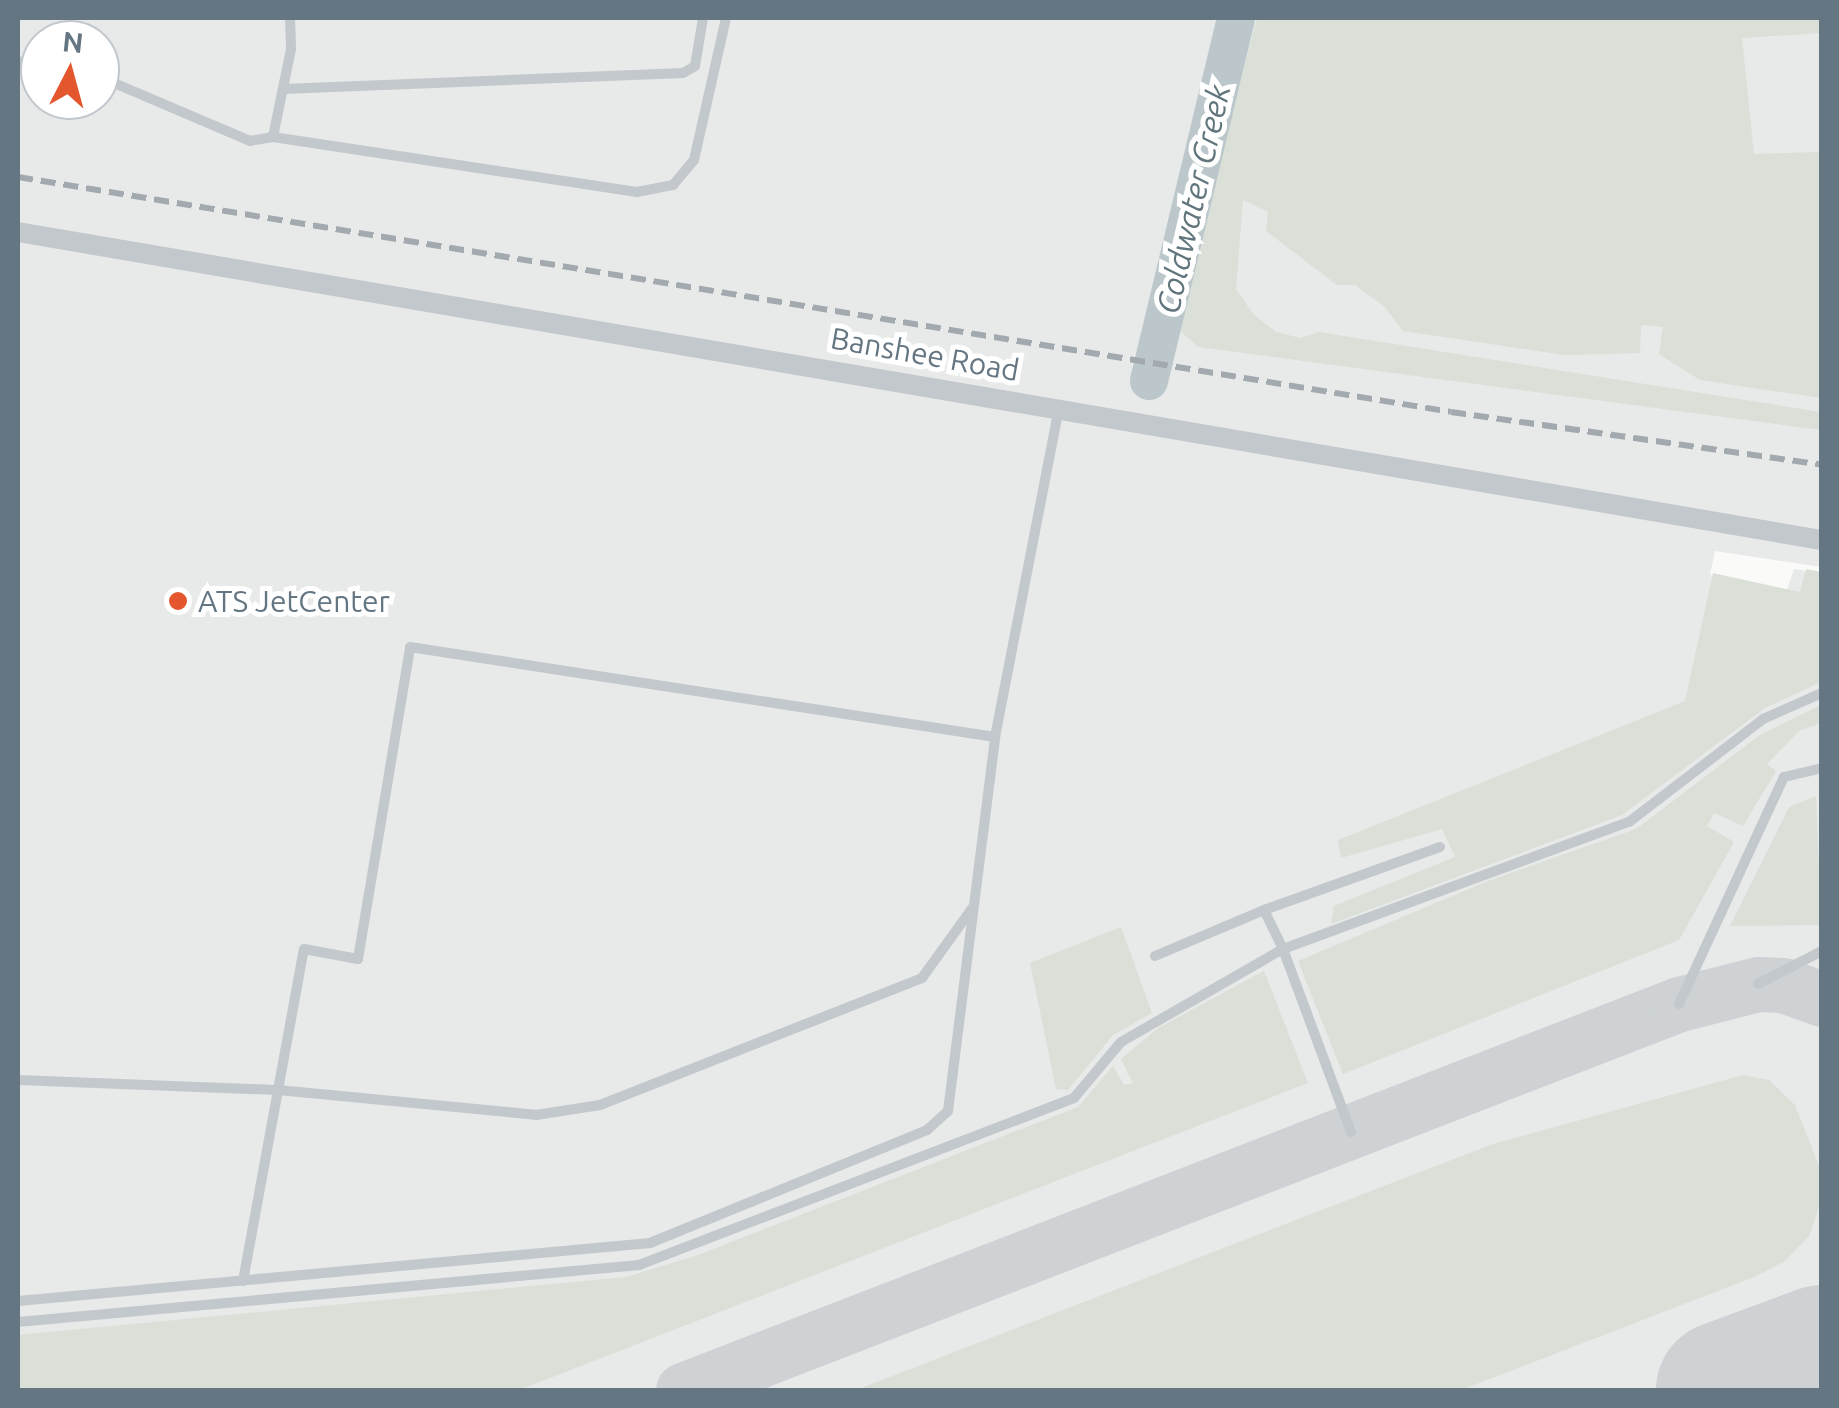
<!DOCTYPE html>
<html>
<head>
<meta charset="utf-8">
<style>
  body { margin:0 }
  #map { position:relative; width:1839px; height:1408px; overflow:hidden; background:#fafaf8; font-family:Ubuntu,sans-serif }
  div>[style] { position:absolute }
  .built>* { inset:0; background:#e8e9e9 }
  .green>* { inset:0; background:#dadfd7 }
  .river>* { height:38px; margin:-19px; padding:0 19px; transform-origin:19px; border-radius:19px; background:#bbc7cb }
  .taxiway>* { height:55px; margin:-27.5px; padding:0 27.5px; transform-origin:27.5px; border-radius:27.5px; background:#ced2d4 }
  .runway>* { height:138px; margin:-69px; padding:0 69px; transform-origin:69px; border-radius:69px; background:#ced2d4 }
  .lane>* { height:10px; margin:-5px; padding:0 5px; transform-origin:5px; border-radius:5px; background:#c3c8cc }
  .street>* { height:20px; margin:-10px; padding:0 10px; transform-origin:10px; border-radius:10px; background:#c3c8cc }
  .rail>* { height:6px; margin-top:-3px; transform-origin:0; background:repeating-linear-gradient(90deg,#a2aab0 0 15px,transparent 0 23px) }
  .dots>* { width:28px; height:28px; translate:-50% -50%; box-sizing:border-box; border:5px solid #fff; border-radius:50% }
  span { translate:-50% -50%; white-space:nowrap; text-align:center; line-height:1.15; -webkit-text-stroke:10px #fff; paint-order:stroke }
  .street-label { font-size:30px; color:#657683 }
  .poi-label { font-size:30px; color:#657683 }
  .left { translate:0 -50%; text-align:left }
  .water-label { font-size:32px; color:#60757c; font-style:italic }
  .frame { position:absolute; inset:0; border:20px solid #657683; pointer-events:none }
  .north { position:absolute; left:20px; top:20px; width:100px; height:100px; box-sizing:border-box; background:#fff; border:2px solid #c1c8cd; border-radius:50%; rotate:6deg; font-size:28px; font-weight:700; line-height:40px; text-align:center; color:#657683 }
  .north::after { content:''; display:block; margin:auto; width:35px; height:45px; background:#e4572e; clip-path:polygon(50% 0,100% 100%,50% 72%,0 100%) }
</style>
</head>
<body>
<div id="map">
  <div class="built">
    <div style="clip-path:polygon(evenodd,18px 18px,1821px 18px,1821px 567px,1715px 551px,1710px 575px,1787px 590px,1794px 569px,1821px 573px,1821px 1390px,18px 1390px,18px 18px,40px 40px,100px 40px,100px 100px,40px 100px,40px 40px)"></div>
  </div>
  <div class="green">
    <div style="clip-path:polygon(1257px 18px,1821px 18px,1821px 33px,1742px 38px,1754px 154px,1821px 152px,1821px 398px,1700px 380px,1659px 354px,1663px 327px,1641px 325px,1640px 353px,1565px 355px,1403px 331px,1384px 306px,1355px 285px,1337px 285px,1266px 231px,1268px 212px,1243px 200px,1236px 289px,1254px 315px,1276px 332px,1300px 338px,1319px 332px,1821px 412px,1821px 430px,1198px 347px,1177px 328px)"></div>
    <div style="clip-path:polygon(1806px 569px,1821px 572px,1821px 682px,1765px 708px,1622px 815px,1331px 924px,1334px 906px,1455px 857px,1442px 829px,1341px 858px,1338px 840px,1685px 701px,1713px 573px,1800px 592px)"></div>
    <div style="clip-path:polygon(1821px 705px,1821px 723px,1799px 731px,1767px 764px,1776px 771px,1743px 826px,1714px 813px,1707px 826px,1734px 842px,1679px 940px,1343px 1074px,1298px 961px,1488px 881px,1636px 829px,1760px 735px)"></div>
    <div style="clip-path:polygon(1816px 796px,1821px 925px,1730px 926px,1789px 807px)"></div>
    <div style="clip-path:polygon(1121px 927px,1152px 1013px,1113px 1035px,1068px 1090px,1056px 1089px,1030px 963px)"></div>
    <div style="clip-path:polygon(1264px 971px,1308px 1083px,519px 1390px,18px 1390px,18px 1335px,626px 1277px,698px 1255px,1078px 1107px,1113px 1066px,1124px 1085px,1133px 1083px,1121px 1059px,1158px 1028px)"></div>
    <div style="clip-path:polygon(1743px 1075px,1769px 1080px,1795px 1105px,1819px 1166px,1821px 1201px,1809px 1236px,1785px 1261px,1754px 1277px,1461px 1390px,856px 1390px,1493px 1144px)"></div>
  </div>
  <div class="river">
    <div style="left:1149px;top:381px;width:373px;rotate:-76.5deg"></div>
  </div>
  <div class="taxiway">
    <div style="left:683px;top:1390px;width:1068px;rotate:-21.18deg"></div>
    <div style="left:1679px;top:1004px;width:81px;rotate:-14.2deg"></div>
    <div style="left:1758px;top:984px;width:25px;rotate:2deg"></div>
    <div style="left:1783px;top:985px;width:41px;rotate:19.7deg"></div>
  </div>
  <div class="runway">
    <div style="left:1725px;top:1390px;width:103px;rotate:-20.4deg"></div>
  </div>
  <div class="lane">
    <div style="left:290px;top:18px;width:31px;rotate:88deg"></div>
    <div style="left:291px;top:49px;width:90px;rotate:101.6deg"></div>
    <div style="left:273px;top:137px;width:368px;rotate:8.6deg"></div>
    <div style="left:637px;top:192px;width:37px;rotate:-11deg"></div>
    <div style="left:673px;top:185px;width:33px;rotate:-50deg"></div>
    <div style="left:694px;top:160px;width:146px;rotate:-77.3deg"></div>
    <div style="left:18px;top:61px;width:23px;rotate:13deg"></div>
    <div style="left:100px;top:77px;width:163px;rotate:23.1deg"></div>
    <div style="left:250px;top:141px;width:23px;rotate:-10deg"></div>
    <div style="left:283px;top:89px;width:400px;rotate:-2.3deg"></div>
    <div style="left:683px;top:73px;width:14px;rotate:-30deg"></div>
    <div style="left:695px;top:66px;width:49px;rotate:-80.5deg"></div>
    <div style="left:1155px;top:956px;width:118px;rotate:-22.9deg"></div>
    <div style="left:1758px;top:984px;width:72px;rotate:-27.3deg"></div>
    <div style="left:1679px;top:1004px;width:250px;rotate:-65.2deg"></div>
    <div style="left:1784px;top:777px;width:39px;rotate:-13deg"></div>
    <div style="left:18px;top:1080px;width:260px;rotate:2.2deg"></div>
    <div style="left:278px;top:1090px;width:143px;rotate:-79.6deg"></div>
    <div style="left:304px;top:949px;width:55px;rotate:10.5deg"></div>
    <div style="left:358px;top:959px;width:316px;rotate:-80.5deg"></div>
    <div style="left:410px;top:647px;width:592px;rotate:8.75deg"></div>
    <div style="left:995px;top:737px;width:334px;rotate:-79deg"></div>
    <div style="left:1351px;top:1132px;width:195px;rotate:-110.4deg"></div>
    <div style="left:1283px;top:949px;width:369px;rotate:-20.2deg"></div>
    <div style="left:1629px;top:822px;width:169px;rotate:-37.5deg"></div>
    <div style="left:1763px;top:719px;width:64px;rotate:-23.8deg"></div>
    <div style="left:243px;top:1281px;width:194px;rotate:-79.6deg"></div>
    <div style="left:278px;top:1090px;width:259px;rotate:5.5deg"></div>
    <div style="left:536px;top:1115px;width:65px;rotate:-8.9deg"></div>
    <div style="left:600px;top:1105px;width:346px;rotate:-21.5deg"></div>
    <div style="left:922px;top:978px;width:87px;rotate:-54.3deg"></div>
    <div style="left:18px;top:1301px;width:635px;rotate:-5.24deg"></div>
    <div style="left:650px;top:1243px;width:299px;rotate:-22.2deg"></div>
    <div style="left:927px;top:1130px;width:28px;rotate:-42deg"></div>
    <div style="left:948px;top:1111px;width:377px;rotate:-82.8deg"></div>
    <div style="left:18px;top:1322px;width:624px;rotate:-5.24deg"></div>
    <div style="left:639px;top:1265px;width:466px;rotate:-21deg"></div>
    <div style="left:1074px;top:1098px;width:73px;rotate:-50deg"></div>
    <div style="left:1121px;top:1042px;width:187px;rotate:-29.9deg"></div>
    <div style="left:1283px;top:949px;width:43px;rotate:-116deg"></div>
    <div style="left:1264px;top:910px;width:187px;rotate:-19.7deg"></div>
  </div>
  <div class="street">
    <div style="left:18px;top:232px;width:1830px;rotate:9.69deg"></div>
  </div>
  <div class="rail">
    <div style="left:18px;top:177px;width:1452px;rotate:9.31deg"></div>
    <div style="left:1451px;top:412px;width:375px;rotate:8.1deg"></div>
  </div>
  <div class="dots">
    <div style="left:178px;top:601px;background:#e4572e"></div>
  </div>
  <div class="street-label">
    <span style="left:925px;top:354px;rotate:10deg">Banshee Road</span>
  </div>
  <div class="poi-label">
    <span class="left" style="left:198px;top:601px">ATS JetCenter</span>
  </div>
  <div class="water-label">
    <span style="left:1193px;top:199px;rotate:-77deg">Coldwater Creek</span>
  </div>
  <div class="frame"></div>
  <div class="north">N</div>
</div>
</body>
</html>
